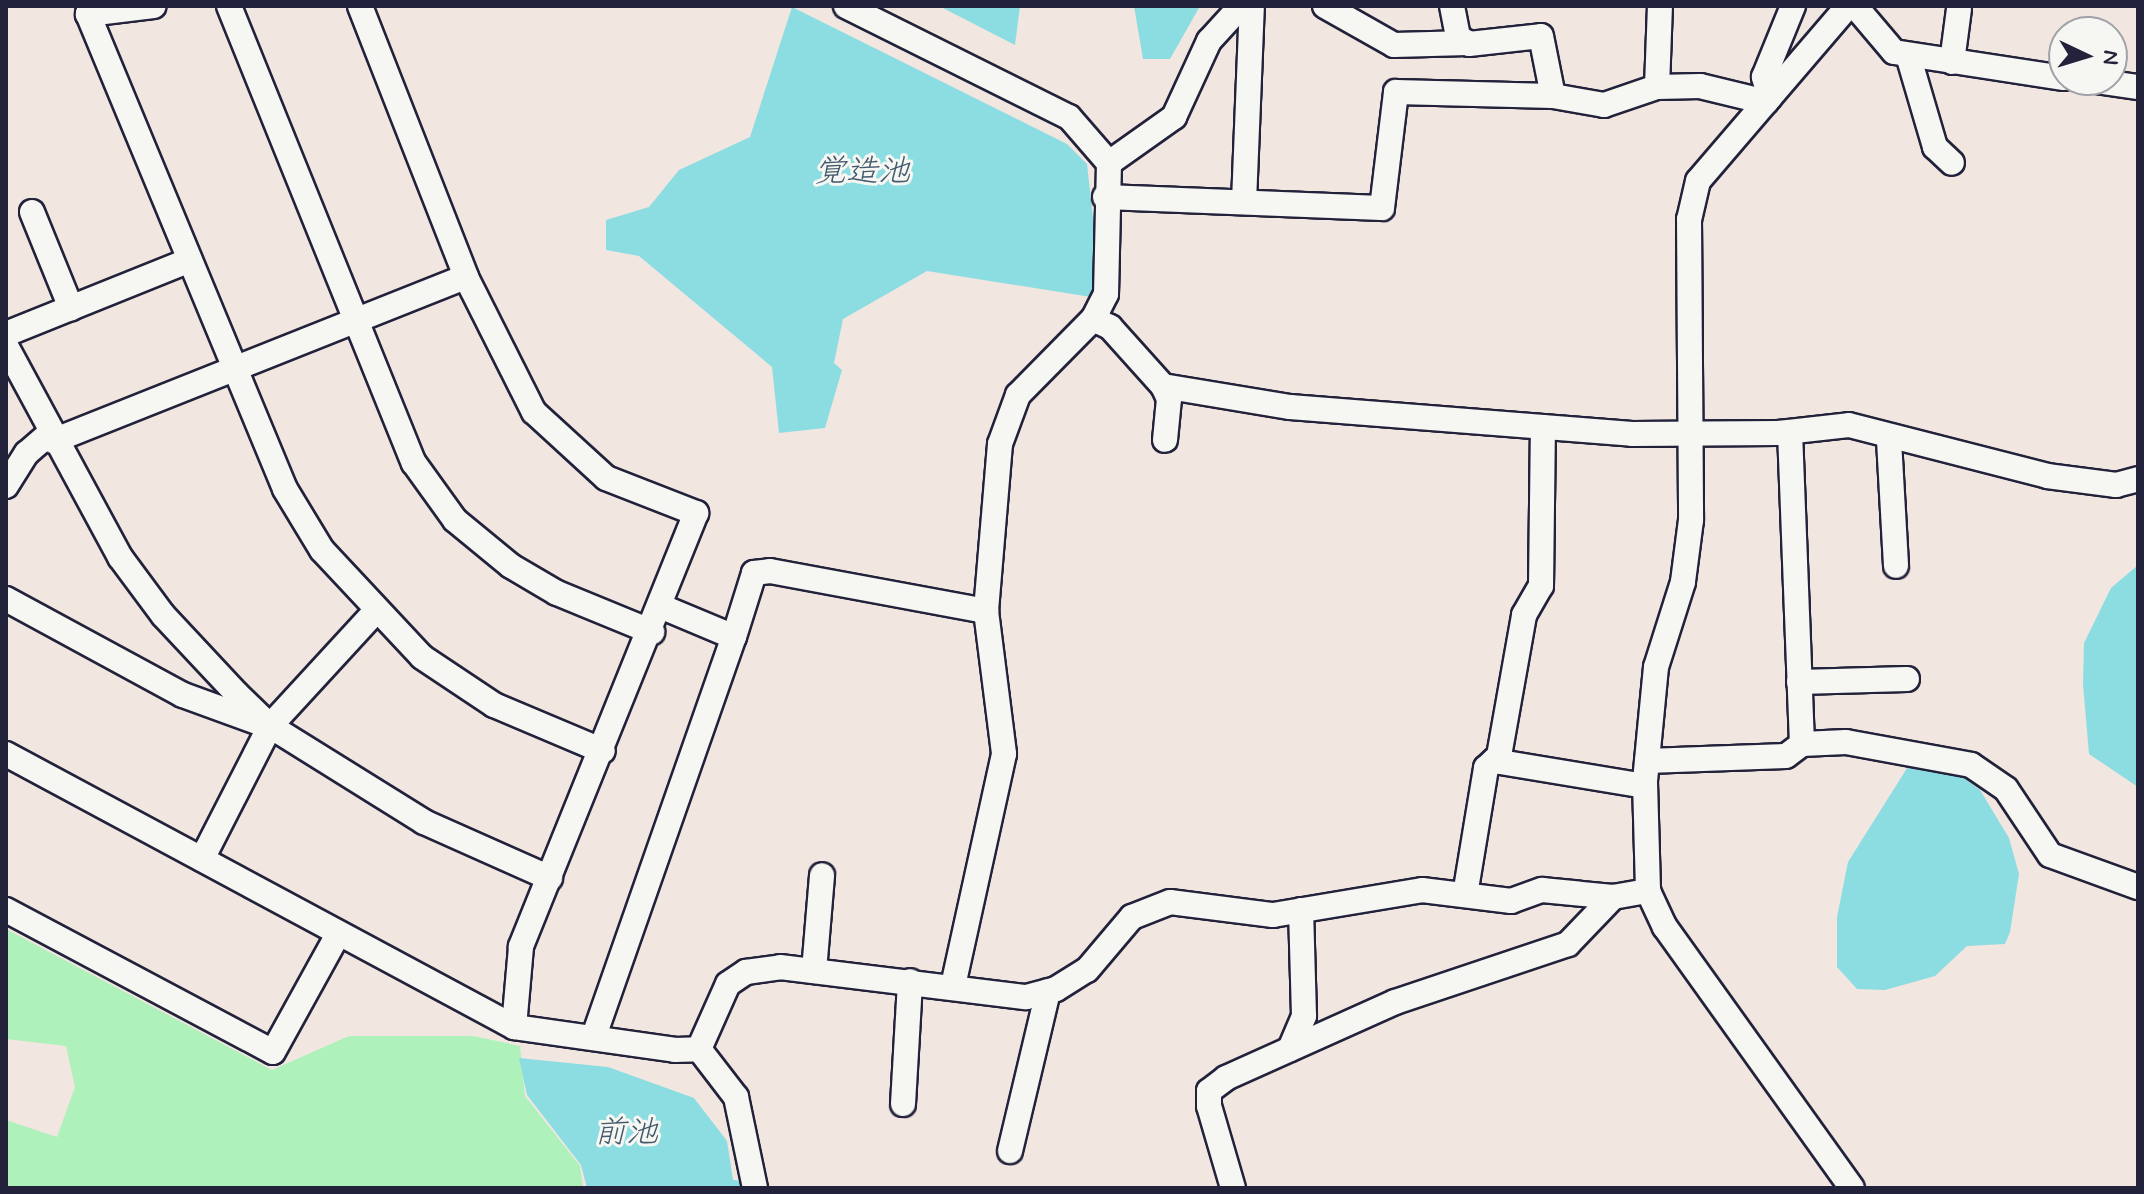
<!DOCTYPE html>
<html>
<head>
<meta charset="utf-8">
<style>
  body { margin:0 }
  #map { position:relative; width:2144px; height:1194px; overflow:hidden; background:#f2e6e1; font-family:Mynerve,"Klee One",sans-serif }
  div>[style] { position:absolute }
  .green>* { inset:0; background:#aef1ba }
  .water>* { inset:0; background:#8bdde1 }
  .roads { filter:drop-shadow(2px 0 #22223b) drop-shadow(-2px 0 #22223b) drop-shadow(0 2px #22223b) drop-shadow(0 -2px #22223b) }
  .minor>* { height:24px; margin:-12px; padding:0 12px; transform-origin:12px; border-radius:12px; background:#f6f6f2 }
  span { translate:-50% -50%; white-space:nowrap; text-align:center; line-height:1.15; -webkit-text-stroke:6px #f6f6f2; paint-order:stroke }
  .water-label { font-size:32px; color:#425a6d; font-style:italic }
  .frame { position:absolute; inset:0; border:8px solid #22223b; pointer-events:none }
  .north { position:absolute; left:2048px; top:16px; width:80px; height:80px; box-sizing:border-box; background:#f6f6f2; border:2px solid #a1a1a9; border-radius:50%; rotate:94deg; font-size:22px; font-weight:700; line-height:32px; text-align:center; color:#22223b }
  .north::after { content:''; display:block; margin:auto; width:28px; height:36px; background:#22223b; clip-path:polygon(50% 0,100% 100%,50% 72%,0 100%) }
</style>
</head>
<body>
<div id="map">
  <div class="green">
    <div style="clip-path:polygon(6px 929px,272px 1070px,349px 1036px,473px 1036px,520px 1046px,525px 1096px,580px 1166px,583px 1188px,6px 1188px,6px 1120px,57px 1137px,75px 1087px,66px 1046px,6px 1039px)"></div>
  </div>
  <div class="water">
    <div style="clip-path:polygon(939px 6px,1020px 6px,1015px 45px)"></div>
    <div style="clip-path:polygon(1134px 6px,1200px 6px,1170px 59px,1143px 59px)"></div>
    <div style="clip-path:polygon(792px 7px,1067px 144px,1087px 164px,1098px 263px,1091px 297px,927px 271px,843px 319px,834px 363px,842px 370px,825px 428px,779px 433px,772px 367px,639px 256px,606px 250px,606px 220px,649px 207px,679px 170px,750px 137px)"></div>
    <div style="clip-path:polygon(2138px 565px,2138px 787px,2089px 754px,2083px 684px,2084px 643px,2111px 588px)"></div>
    <div style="clip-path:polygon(1909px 765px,1960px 775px,1980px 790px,2009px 838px,2019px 874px,2010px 932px,2005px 944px,1967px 946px,1935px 976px,1885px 990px,1857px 989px,1837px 967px,1837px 917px,1848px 862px)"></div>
    <div style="clip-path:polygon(519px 1058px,608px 1067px,694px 1098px,727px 1141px,733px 1180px,745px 1181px,744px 1188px,587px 1188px,581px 1165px,527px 1095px)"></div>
  </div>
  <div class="roads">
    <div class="minor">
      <div style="left:91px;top:6px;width:9px;rotate:111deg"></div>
      <div style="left:88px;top:14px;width:514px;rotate:67.47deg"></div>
      <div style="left:285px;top:489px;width:71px;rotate:58.8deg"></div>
      <div style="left:322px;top:550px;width:146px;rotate:46.9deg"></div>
      <div style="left:422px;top:657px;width:87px;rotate:33.7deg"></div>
      <div style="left:494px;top:705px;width:118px;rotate:22.9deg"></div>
      <div style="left:229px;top:6px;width:493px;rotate:68deg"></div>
      <div style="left:414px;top:463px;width:70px;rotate:54.3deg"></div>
      <div style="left:455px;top:520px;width:72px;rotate:39.4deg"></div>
      <div style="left:511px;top:566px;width:53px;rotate:30.4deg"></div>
      <div style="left:557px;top:593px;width:103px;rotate:22.3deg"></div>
      <div style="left:360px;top:6px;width:291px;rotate:68.6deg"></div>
      <div style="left:466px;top:277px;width:151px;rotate:63.3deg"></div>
      <div style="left:534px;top:412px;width:98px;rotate:42.5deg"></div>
      <div style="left:606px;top:478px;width:97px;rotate:21.3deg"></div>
      <div style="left:696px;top:513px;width:468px;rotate:112deg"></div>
      <div style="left:521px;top:947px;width:80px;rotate:95deg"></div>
      <div style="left:846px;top:6px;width:249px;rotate:26.5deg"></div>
      <div style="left:1069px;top:117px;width:61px;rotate:49deg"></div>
      <div style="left:1109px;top:163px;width:131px;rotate:91.3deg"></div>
      <div style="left:1106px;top:294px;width:28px;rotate:117deg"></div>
      <div style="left:1093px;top:319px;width:107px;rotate:134.6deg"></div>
      <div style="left:1018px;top:395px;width:52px;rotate:110.2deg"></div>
      <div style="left:1000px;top:444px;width:168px;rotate:94.8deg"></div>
      <div style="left:986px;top:611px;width:144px;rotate:82.8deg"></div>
      <div style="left:1004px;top:754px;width:238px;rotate:102.4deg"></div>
      <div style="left:1325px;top:6px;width:79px;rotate:29.5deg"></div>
      <div style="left:1394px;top:45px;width:74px;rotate:-1.5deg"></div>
      <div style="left:1452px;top:6px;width:32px;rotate:79deg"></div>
      <div style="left:1458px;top:37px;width:13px;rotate:32deg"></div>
      <div style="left:1469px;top:44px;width:72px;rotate:-6.3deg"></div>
      <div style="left:1541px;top:36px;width:61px;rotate:78.7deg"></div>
      <div style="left:1848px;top:6px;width:230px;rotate:130.6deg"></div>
      <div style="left:1698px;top:181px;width:39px;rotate:103deg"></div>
      <div style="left:1689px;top:219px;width:301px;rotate:89.6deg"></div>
      <div style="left:1691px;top:520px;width:63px;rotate:97.4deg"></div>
      <div style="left:1683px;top:582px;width:89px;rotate:107.6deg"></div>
      <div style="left:1656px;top:667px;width:116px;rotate:95.5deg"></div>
      <div style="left:1645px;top:782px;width:109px;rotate:88.4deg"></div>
      <div style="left:1648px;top:891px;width:40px;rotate:65deg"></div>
      <div style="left:1665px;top:927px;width:321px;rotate:54.4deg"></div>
      <div style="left:1855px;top:6px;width:60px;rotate:49.7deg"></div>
      <div style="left:1894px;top:52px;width:172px;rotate:8.7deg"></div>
      <div style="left:88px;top:14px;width:66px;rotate:-6.9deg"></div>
      <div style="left:1908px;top:55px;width:96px;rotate:73.6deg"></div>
      <div style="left:1935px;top:147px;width:23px;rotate:43deg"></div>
      <div style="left:1952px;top:62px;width:53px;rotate:-82.5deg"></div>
      <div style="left:2090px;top:80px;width:49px;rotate:8.3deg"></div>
      <div style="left:1657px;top:87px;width:81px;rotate:-87.9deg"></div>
      <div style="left:1770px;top:97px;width:21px;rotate:-107deg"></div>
      <div style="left:1764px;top:77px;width:77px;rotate:-67.8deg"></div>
      <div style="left:1109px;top:163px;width:80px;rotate:-35.3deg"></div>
      <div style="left:1174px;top:117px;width:84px;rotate:-65.3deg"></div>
      <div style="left:1209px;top:41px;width:47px;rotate:-47.6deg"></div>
      <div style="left:1105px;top:197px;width:277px;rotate:2.3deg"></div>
      <div style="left:1382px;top:208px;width:117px;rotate:-83.1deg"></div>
      <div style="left:1396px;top:92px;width:157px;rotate:1.5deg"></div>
      <div style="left:1553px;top:96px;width:52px;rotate:10deg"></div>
      <div style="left:1604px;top:105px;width:56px;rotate:-18.8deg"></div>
      <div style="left:1657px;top:87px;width:43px;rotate:-1.3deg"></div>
      <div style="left:1700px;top:86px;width:68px;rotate:13.6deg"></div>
      <div style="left:1244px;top:202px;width:196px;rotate:-87.7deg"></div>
      <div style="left:32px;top:212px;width:104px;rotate:67.9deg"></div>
      <div style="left:1093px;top:319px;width:19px;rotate:25deg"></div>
      <div style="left:1110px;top:327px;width:79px;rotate:48.1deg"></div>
      <div style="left:1163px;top:386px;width:129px;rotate:9.4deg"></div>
      <div style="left:1290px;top:407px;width:343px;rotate:4.5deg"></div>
      <div style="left:1632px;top:434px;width:146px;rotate:-0.4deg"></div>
      <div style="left:1778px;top:433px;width:71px;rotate:-6.4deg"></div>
      <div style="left:1849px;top:425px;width:204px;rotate:14.4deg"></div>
      <div style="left:2047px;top:476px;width:70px;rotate:7.4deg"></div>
      <div style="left:2116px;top:485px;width:23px;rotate:-15deg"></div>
      <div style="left:6px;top:334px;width:198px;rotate:-21.9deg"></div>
      <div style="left:6px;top:346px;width:240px;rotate:61.6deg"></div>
      <div style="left:120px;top:557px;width:72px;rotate:53.4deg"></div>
      <div style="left:163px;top:615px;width:108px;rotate:46.9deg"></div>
      <div style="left:237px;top:694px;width:46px;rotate:44.1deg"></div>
      <div style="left:270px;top:726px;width:181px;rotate:31.9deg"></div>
      <div style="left:424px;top:822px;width:138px;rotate:24deg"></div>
      <div style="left:1163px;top:386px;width:14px;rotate:65deg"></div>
      <div style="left:1169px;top:399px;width:41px;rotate:95.6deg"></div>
      <div style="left:1889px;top:440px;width:126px;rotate:86.8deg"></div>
      <div style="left:53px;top:441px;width:444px;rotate:-21.7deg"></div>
      <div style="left:6px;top:486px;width:39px;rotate:-58deg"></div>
      <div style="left:27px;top:453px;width:29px;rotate:-41deg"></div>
      <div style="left:6px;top:599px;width:201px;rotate:28.5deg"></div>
      <div style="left:183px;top:695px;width:82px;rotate:20deg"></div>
      <div style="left:660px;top:606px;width:80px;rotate:22.7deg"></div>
      <div style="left:734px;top:637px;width:67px;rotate:-72.6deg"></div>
      <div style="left:754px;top:573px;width:16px;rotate:-7deg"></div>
      <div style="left:770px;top:571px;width:220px;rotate:10.5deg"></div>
      <div style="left:1799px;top:682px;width:108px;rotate:-1.6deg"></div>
      <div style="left:1802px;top:744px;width:44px;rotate:-2.6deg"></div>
      <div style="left:1846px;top:742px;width:127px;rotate:10.4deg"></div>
      <div style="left:1971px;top:765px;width:42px;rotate:34.4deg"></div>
      <div style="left:2006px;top:789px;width:79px;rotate:56.3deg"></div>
      <div style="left:2050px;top:855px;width:94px;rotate:20deg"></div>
      <div style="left:6px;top:754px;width:577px;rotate:28.25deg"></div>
      <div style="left:514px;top:1027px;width:163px;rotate:8.1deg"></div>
      <div style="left:675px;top:1050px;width:24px;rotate:-2deg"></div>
      <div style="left:699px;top:1049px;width:71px;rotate:-66deg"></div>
      <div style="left:728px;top:984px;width:22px;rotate:-34deg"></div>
      <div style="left:746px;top:972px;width:34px;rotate:-8deg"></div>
      <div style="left:780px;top:967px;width:248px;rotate:7deg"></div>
      <div style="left:1026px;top:997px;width:31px;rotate:-15deg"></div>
      <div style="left:1056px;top:989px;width:36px;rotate:-32deg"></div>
      <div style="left:1087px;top:970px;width:70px;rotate:-49.7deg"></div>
      <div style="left:1132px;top:917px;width:41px;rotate:-21.5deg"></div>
      <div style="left:1170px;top:902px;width:104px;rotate:7.2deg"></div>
      <div style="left:1273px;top:915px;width:151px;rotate:-9.5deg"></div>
      <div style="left:1422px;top:890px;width:90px;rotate:7deg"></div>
      <div style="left:1511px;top:901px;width:33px;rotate:-20deg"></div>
      <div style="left:1542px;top:890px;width:71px;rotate:5.6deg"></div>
      <div style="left:1613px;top:897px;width:36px;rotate:-10deg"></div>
      <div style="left:1494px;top:761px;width:153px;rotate:9.4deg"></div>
      <div style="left:1647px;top:761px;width:139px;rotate:-2.1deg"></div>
      <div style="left:1786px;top:756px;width:20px;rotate:-37deg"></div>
      <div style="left:1802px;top:744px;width:312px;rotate:-92.2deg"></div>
      <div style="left:202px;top:859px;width:149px;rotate:-62.9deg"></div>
      <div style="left:270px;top:726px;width:154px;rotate:-47.4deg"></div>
      <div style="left:1465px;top:895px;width:129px;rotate:-80.6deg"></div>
      <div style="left:1486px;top:768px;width:18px;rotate:-43deg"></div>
      <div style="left:1499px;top:756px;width:143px;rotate:-79.9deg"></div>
      <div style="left:1524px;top:615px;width:34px;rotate:-60deg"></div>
      <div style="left:1541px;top:586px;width:159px;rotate:-89.3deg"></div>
      <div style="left:6px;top:910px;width:302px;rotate:28deg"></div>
      <div style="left:273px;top:1052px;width:132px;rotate:-61.1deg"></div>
      <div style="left:814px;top:971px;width:96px;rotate:-85.2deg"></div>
      <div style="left:594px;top:1036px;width:423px;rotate:-70.7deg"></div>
      <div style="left:699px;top:1049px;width:61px;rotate:52.4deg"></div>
      <div style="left:736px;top:1097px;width:93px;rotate:78.2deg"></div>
      <div style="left:1290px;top:1049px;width:36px;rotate:-67deg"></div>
      <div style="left:1304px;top:1016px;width:106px;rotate:-91.6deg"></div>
      <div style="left:903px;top:1104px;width:123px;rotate:-86.7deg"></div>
      <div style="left:1010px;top:1151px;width:164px;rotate:-76.6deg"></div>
      <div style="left:1233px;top:1188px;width:85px;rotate:-106.3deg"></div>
      <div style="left:1209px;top:1106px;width:15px;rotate:-90deg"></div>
      <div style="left:1209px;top:1091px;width:21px;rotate:-37deg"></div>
      <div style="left:1226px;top:1078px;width:185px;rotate:-24.2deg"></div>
      <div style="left:1395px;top:1002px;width:182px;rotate:-18.5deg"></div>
      <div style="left:1568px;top:944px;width:65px;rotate:-46.2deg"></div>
    </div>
  </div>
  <div class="water-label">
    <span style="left:862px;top:172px">覚造池</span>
    <span style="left:626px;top:1133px">前池</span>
  </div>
  <div class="frame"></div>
  <div class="north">N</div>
</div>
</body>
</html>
